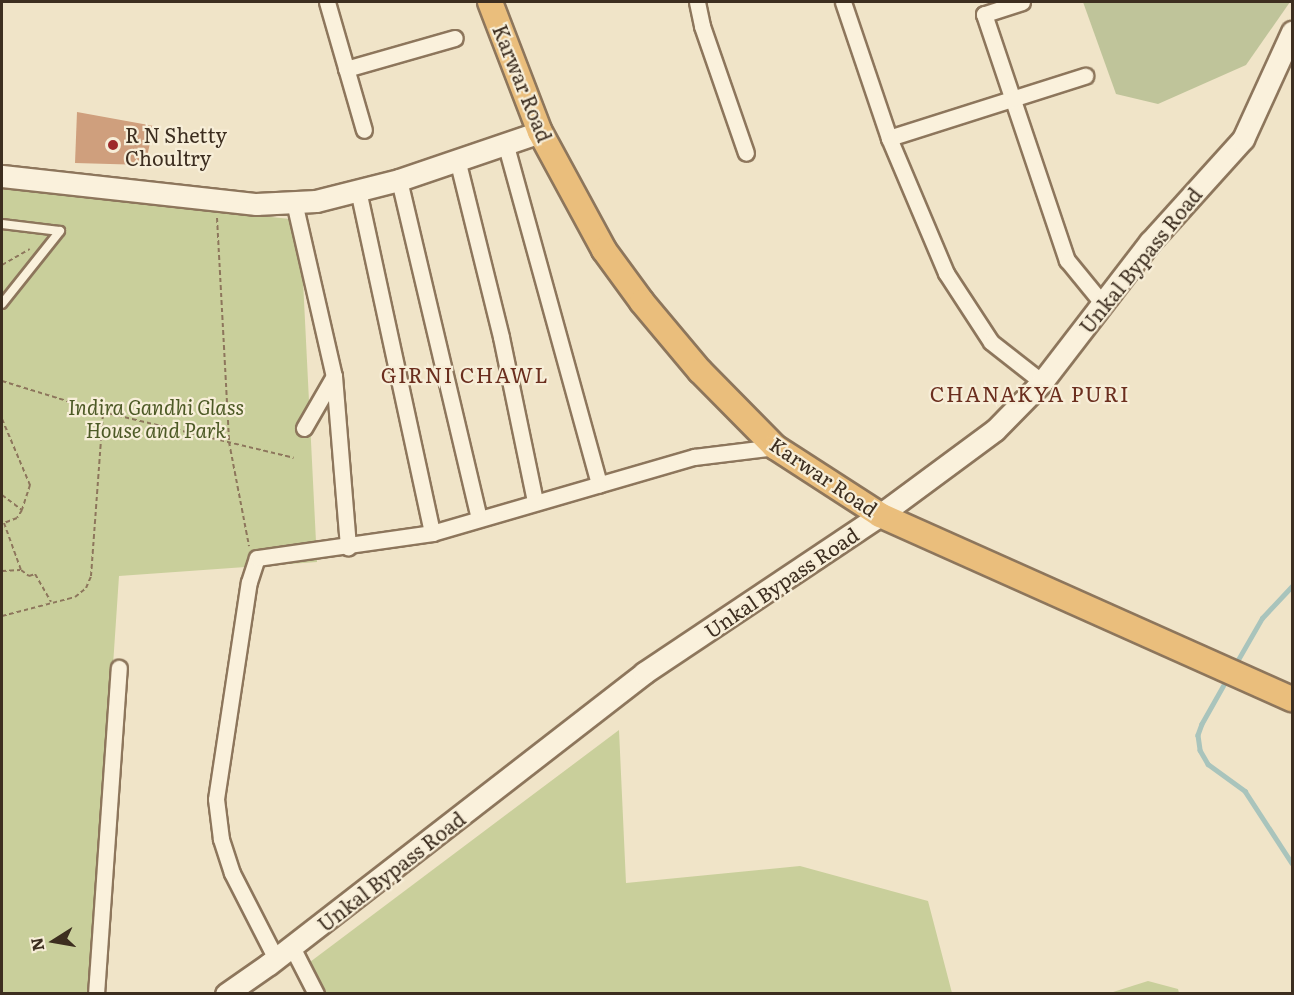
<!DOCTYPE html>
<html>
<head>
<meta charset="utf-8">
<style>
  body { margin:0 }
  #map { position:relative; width:1294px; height:995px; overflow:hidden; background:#f0e4c8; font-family:Literata,serif }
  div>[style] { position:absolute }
  .green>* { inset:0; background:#c9cf9b }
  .cemetery>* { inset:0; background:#bfc49a }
  .stream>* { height:4.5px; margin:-2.25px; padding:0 2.25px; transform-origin:2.25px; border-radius:2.25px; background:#a9c4bc }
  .building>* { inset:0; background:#cf9f7d }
  .path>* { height:2px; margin-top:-1px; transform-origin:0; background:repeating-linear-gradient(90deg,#8d765c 0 4.5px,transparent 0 7.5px) }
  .roads { filter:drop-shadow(2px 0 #8d765c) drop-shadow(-2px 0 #8d765c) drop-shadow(0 2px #8d765c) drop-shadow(0 -2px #8d765c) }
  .service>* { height:8px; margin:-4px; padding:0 4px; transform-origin:4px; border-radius:4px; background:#faf1dc }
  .minor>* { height:15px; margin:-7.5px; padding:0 7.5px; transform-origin:7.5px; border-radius:7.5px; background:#faf1dc }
  .secondary>* { height:21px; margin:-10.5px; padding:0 10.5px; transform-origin:10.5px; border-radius:10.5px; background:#faf1dc }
  .trunk>* { height:24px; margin:-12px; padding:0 12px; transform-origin:12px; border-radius:12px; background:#eabe7c }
  .dots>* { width:16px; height:16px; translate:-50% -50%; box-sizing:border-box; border:3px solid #f7eed8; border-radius:50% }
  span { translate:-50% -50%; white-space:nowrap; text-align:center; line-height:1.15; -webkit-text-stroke:4.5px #f7eed8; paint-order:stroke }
  .street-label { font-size:20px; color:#3d2e20 }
  .poi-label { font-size:20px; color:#3d2e20 }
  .left { translate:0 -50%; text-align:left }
  .park-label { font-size:20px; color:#4d5a26; font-style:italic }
  .neighbourhood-label { font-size:21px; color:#6b2e1e; letter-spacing:1.5px }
  .frame { position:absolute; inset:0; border:3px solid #3d2e20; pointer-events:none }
  .north { position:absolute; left:24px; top:911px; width:60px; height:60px; -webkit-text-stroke:4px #f7eed8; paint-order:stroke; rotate:259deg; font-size:16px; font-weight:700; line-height:24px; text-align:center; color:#3d2e20 }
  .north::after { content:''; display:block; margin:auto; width:21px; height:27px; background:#3d2e20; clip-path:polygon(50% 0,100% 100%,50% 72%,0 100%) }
</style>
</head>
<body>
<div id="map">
  <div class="green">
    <div style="clip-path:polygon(2px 189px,300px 220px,317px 562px,119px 576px,91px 993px,2px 993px)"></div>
    <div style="clip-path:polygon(619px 730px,626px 883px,800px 866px,928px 901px,952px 993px,307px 994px,298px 971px)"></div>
    <div style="clip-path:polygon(1148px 981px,1178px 989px,1179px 993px,1110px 993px)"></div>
  </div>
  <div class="cemetery">
    <div style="clip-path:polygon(1083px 2px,1290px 2px,1246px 65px,1158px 104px,1116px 94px)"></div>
  </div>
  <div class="stream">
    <div style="left:1235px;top:665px;width:54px;rotate:-60.1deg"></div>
    <div style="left:1262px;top:618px;width:44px;rotate:-46.8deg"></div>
    <div style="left:1228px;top:678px;width:53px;rotate:119.5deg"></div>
    <div style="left:1202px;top:724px;width:12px;rotate:110deg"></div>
    <div style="left:1198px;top:735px;width:15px;rotate:82deg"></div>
    <div style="left:1200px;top:750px;width:16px;rotate:60deg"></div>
    <div style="left:1208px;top:764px;width:46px;rotate:36.1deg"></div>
    <div style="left:1245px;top:791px;width:86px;rotate:56.9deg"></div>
  </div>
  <div class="building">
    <div style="clip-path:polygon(77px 112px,154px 126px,145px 165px,75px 163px)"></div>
  </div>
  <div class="path">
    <div style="left:217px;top:218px;width:224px;rotate:86.9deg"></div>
    <div style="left:229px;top:442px;width:106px;rotate:79.1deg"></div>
    <div style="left:2px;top:265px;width:32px;rotate:-30deg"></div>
    <div style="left:2px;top:381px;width:106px;rotate:17.1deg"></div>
    <div style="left:103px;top:412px;width:196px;rotate:13.5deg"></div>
    <div style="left:2px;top:419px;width:72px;rotate:67deg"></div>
    <div style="left:30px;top:485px;width:26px;rotate:108deg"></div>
    <div style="left:22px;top:510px;width:9px;rotate:122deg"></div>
    <div style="left:17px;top:518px;width:14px;rotate:159deg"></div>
    <div style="left:4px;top:523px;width:50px;rotate:70.1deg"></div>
    <div style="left:21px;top:570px;width:10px;rotate:37deg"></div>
    <div style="left:29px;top:576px;width:6px;rotate:-18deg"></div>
    <div style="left:35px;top:574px;width:32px;rotate:60deg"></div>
    <div style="left:2px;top:495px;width:25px;rotate:37deg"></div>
    <div style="left:2px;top:571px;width:18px;rotate:-3deg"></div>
    <div style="left:2px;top:616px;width:75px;rotate:-14.6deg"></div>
    <div style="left:75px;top:597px;width:14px;rotate:-39deg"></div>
    <div style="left:86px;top:588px;width:13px;rotate:-67deg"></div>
    <div style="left:91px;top:576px;width:164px;rotate:-85.8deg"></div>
  </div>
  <div class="roads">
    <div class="service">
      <div style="left:2px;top:224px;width:58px;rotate:6.9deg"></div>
      <div style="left:60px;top:231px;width:93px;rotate:128.5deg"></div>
    </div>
    <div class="minor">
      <div style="left:327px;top:2px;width:133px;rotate:73.9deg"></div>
      <div style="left:697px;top:2px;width:25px;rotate:78deg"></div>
      <div style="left:702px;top:26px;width:134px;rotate:70.9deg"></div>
      <div style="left:843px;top:2px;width:144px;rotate:71.3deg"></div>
      <div style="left:889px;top:138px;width:147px;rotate:67.1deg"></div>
      <div style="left:946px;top:273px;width:82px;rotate:56.9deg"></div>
      <div style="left:991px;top:342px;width:65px;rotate:38.1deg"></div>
      <div style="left:1022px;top:2px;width:40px;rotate:162deg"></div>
      <div style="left:984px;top:14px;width:260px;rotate:71.4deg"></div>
      <div style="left:1067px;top:260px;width:57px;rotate:50.7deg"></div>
      <div style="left:346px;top:69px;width:113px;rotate:-15.9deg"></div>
      <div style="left:889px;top:138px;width:206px;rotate:-17.6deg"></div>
      <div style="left:506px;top:146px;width:351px;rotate:74.6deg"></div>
      <div style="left:457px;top:159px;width:183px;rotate:76.1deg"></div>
      <div style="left:501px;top:337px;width:167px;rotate:78.3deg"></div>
      <div style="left:399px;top:180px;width:348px;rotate:76.7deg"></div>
      <div style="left:358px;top:190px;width:351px;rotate:77.8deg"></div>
      <div style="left:294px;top:202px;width:179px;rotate:77.1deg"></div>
      <div style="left:334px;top:376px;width:172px;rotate:85.3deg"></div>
      <div style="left:304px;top:428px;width:60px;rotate:-60deg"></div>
      <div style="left:292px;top:947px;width:53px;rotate:62.9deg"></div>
      <div style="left:276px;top:959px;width:97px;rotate:-117.1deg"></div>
      <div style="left:232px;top:873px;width:36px;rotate:-108deg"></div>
      <div style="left:221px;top:839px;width:40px;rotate:-97.1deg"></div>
      <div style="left:216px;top:799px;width:219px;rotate:-81.4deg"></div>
      <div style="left:249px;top:582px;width:25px;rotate:-72deg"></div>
      <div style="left:257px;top:558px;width:177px;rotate:-8.1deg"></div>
      <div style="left:432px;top:533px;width:273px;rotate:-16.2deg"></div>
      <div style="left:694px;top:457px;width:82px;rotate:-7deg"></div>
      <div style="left:96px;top:994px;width:327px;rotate:-86deg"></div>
    </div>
    <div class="secondary">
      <div style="left:2px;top:176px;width:256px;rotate:6.3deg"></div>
      <div style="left:256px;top:204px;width:60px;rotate:-2.9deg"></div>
      <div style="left:316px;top:201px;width:86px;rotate:-14.2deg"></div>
      <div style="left:399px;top:180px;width:149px;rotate:-18.8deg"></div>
      <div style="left:226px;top:994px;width:52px;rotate:-34.9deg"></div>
      <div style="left:269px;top:964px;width:475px;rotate:-37.8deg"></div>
      <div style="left:644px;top:673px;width:284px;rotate:-33.8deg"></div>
      <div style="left:880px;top:515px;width:143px;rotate:-36.5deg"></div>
      <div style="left:995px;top:430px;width:67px;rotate:-45.6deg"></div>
      <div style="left:1042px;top:382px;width:177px;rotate:-52.4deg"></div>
      <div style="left:1150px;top:242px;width:139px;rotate:-47.9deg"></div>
      <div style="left:1243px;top:139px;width:118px;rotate:-65.4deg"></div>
    </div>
    <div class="trunk">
      <div style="left:490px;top:2px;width:139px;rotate:69deg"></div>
      <div style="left:540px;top:132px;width:134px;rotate:61.5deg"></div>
      <div style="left:604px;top:250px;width:64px;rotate:53.8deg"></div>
      <div style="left:642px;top:302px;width:90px;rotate:50deg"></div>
      <div style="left:700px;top:371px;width:107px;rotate:45.4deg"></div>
      <div style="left:775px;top:447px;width:125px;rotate:32.9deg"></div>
      <div style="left:880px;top:515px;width:451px;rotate:24.1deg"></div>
    </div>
  </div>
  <div class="dots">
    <div style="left:113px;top:145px;background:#9e2a2b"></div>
  </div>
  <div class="street-label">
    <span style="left:523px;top:83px;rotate:68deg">Karwar Road</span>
    <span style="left:1140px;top:260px;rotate:-51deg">Unkal Bypass Road</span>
    <span style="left:824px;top:476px;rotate:34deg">Karwar Road</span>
    <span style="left:781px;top:582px;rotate:-34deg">Unkal Bypass Road</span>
    <span style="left:391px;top:871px;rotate:-38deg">Unkal Bypass Road</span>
  </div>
  <div class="poi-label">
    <span class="left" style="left:125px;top:146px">R N Shetty<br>Choultry</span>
  </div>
  <div class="park-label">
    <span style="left:156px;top:418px">Indira Gandhi Glass<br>House and Park</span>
  </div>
  <div class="neighbourhood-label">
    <span style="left:465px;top:374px">GIRNI CHAWL</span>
    <span style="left:1030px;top:393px">CHANAKYA PURI</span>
  </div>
  <div class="frame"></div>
  <div class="north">N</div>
</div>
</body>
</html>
